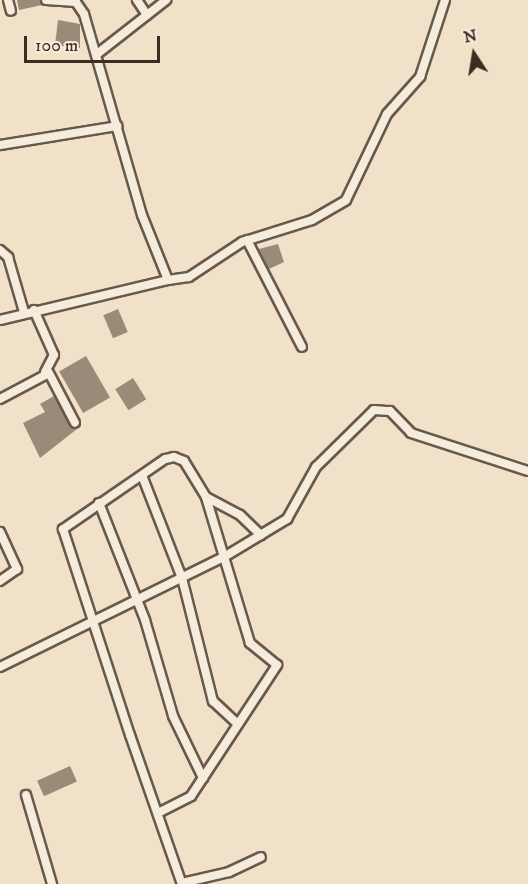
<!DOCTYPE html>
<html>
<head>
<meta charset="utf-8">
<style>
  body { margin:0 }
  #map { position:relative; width:528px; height:884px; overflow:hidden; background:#f1e1c8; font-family:"IM FELL DW Pica",serif }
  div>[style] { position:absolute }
  .building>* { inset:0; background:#9a8a78; transform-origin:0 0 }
  .roads { filter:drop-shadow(2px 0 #69594c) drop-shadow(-2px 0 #69594c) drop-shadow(0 2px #69594c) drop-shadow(0 -2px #69594c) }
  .minor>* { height:8px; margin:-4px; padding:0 4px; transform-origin:4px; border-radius:4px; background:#f6ecdb }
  span { translate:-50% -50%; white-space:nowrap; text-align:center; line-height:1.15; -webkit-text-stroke:6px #f6ecdb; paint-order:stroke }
  .north { position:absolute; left:444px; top:24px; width:60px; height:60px; -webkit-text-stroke:4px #f6ecdb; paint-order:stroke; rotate:348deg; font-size:16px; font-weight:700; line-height:24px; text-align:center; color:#3c2c22 }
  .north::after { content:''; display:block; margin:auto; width:21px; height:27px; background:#3c2c22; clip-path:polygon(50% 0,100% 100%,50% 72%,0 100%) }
  .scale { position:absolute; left:24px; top:36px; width:136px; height:27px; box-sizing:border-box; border:3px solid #3c2c22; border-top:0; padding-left:8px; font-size:18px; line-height:21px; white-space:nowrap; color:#3c2c22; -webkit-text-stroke:4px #f6ecdb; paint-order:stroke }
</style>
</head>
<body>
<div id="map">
  <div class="building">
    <div style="clip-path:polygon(17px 0,40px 0,42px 5px,19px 10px)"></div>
    <div style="clip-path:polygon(58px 20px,80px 24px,80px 48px,55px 45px)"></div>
    <div style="clip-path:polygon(278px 244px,284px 262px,269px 269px,259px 249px)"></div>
    <div style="left:118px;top:309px;width:25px;height:16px;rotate:67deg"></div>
    <div style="left:86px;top:356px;width:48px;height:31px;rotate:60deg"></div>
    <div style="left:133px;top:378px;width:25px;height:21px;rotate:58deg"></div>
    <div style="clip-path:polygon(54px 396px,70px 426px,77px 429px,40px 458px,23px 423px,45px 412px,40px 404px)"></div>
    <div style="left:70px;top:766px;width:17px;height:36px;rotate:66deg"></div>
  </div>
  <div class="roads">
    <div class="minor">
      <div style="left:8px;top:0;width:11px;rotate:75deg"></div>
      <div style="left:137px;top:0;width:18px;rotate:56deg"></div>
      <div style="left:97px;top:54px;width:88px;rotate:-38deg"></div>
      <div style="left:0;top:145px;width:119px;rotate:-9.2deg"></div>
      <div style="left:247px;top:240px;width:120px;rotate:62.8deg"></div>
      <div style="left:0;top:250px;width:11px;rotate:41deg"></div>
      <div style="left:8px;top:257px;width:57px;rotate:73.8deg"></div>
      <div style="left:168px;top:280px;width:21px;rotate:-8deg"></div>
      <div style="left:189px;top:277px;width:64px;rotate:-33.4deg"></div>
      <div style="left:242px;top:242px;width:73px;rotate:-17.4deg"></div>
      <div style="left:312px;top:220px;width:39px;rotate:-30deg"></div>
      <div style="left:346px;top:200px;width:95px;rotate:-64.5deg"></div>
      <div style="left:387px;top:114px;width:50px;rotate:-48.3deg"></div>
      <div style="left:420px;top:77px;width:81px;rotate:-72deg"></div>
      <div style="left:34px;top:310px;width:49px;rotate:66deg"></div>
      <div style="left:54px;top:355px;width:19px;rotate:118deg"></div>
      <div style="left:0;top:320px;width:173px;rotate:-13.4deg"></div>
      <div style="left:168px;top:280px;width:70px;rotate:-111.8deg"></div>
      <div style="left:142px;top:215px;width:209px;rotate:-106.1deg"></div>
      <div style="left:84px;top:14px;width:14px;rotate:-124deg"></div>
      <div style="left:76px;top:2px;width:30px;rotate:-176deg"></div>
      <div style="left:0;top:399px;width:55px;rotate:-28deg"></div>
      <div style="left:49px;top:373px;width:56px;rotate:62.5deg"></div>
      <div style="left:143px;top:478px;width:107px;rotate:68.7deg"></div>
      <div style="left:182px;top:578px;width:127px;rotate:75.9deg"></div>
      <div style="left:213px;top:701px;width:34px;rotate:43deg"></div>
      <div style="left:206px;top:497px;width:38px;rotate:28deg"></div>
      <div style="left:240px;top:515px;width:29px;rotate:44deg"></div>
      <div style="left:99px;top:503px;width:126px;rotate:68.5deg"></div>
      <div style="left:145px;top:620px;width:100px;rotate:73.7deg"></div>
      <div style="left:173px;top:716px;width:69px;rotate:64.2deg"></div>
      <div style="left:0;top:532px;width:41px;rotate:65.3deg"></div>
      <div style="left:17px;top:569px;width:21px;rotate:145deg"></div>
      <div style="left:0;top:667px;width:250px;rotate:-26.2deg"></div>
      <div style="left:224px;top:557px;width:74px;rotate:-31.1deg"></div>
      <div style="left:287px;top:519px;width:60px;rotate:-60.9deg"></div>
      <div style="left:316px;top:467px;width:81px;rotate:-44.5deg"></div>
      <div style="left:374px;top:410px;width:16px;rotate:4deg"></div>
      <div style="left:390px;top:411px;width:30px;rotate:46deg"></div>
      <div style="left:411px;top:433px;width:123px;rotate:18deg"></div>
      <div style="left:26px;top:795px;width:93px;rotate:73.7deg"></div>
      <div style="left:158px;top:813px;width:37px;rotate:-27deg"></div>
      <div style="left:191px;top:796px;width:157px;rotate:-56.7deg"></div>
      <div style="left:277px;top:665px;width:35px;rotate:-141deg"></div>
      <div style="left:250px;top:643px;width:152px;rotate:-106.8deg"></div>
      <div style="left:206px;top:497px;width:42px;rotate:-121.4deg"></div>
      <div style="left:184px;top:461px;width:11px;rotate:-158deg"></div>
      <div style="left:174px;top:457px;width:9px;rotate:167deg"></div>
      <div style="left:165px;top:459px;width:124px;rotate:145.5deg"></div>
      <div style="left:63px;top:529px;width:217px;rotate:72deg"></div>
      <div style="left:130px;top:735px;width:158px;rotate:70.8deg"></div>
      <div style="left:182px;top:883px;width:48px;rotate:-13.2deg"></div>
      <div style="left:229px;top:872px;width:35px;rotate:-25deg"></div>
    </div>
  </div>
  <div class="north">N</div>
  <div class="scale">100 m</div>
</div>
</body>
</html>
